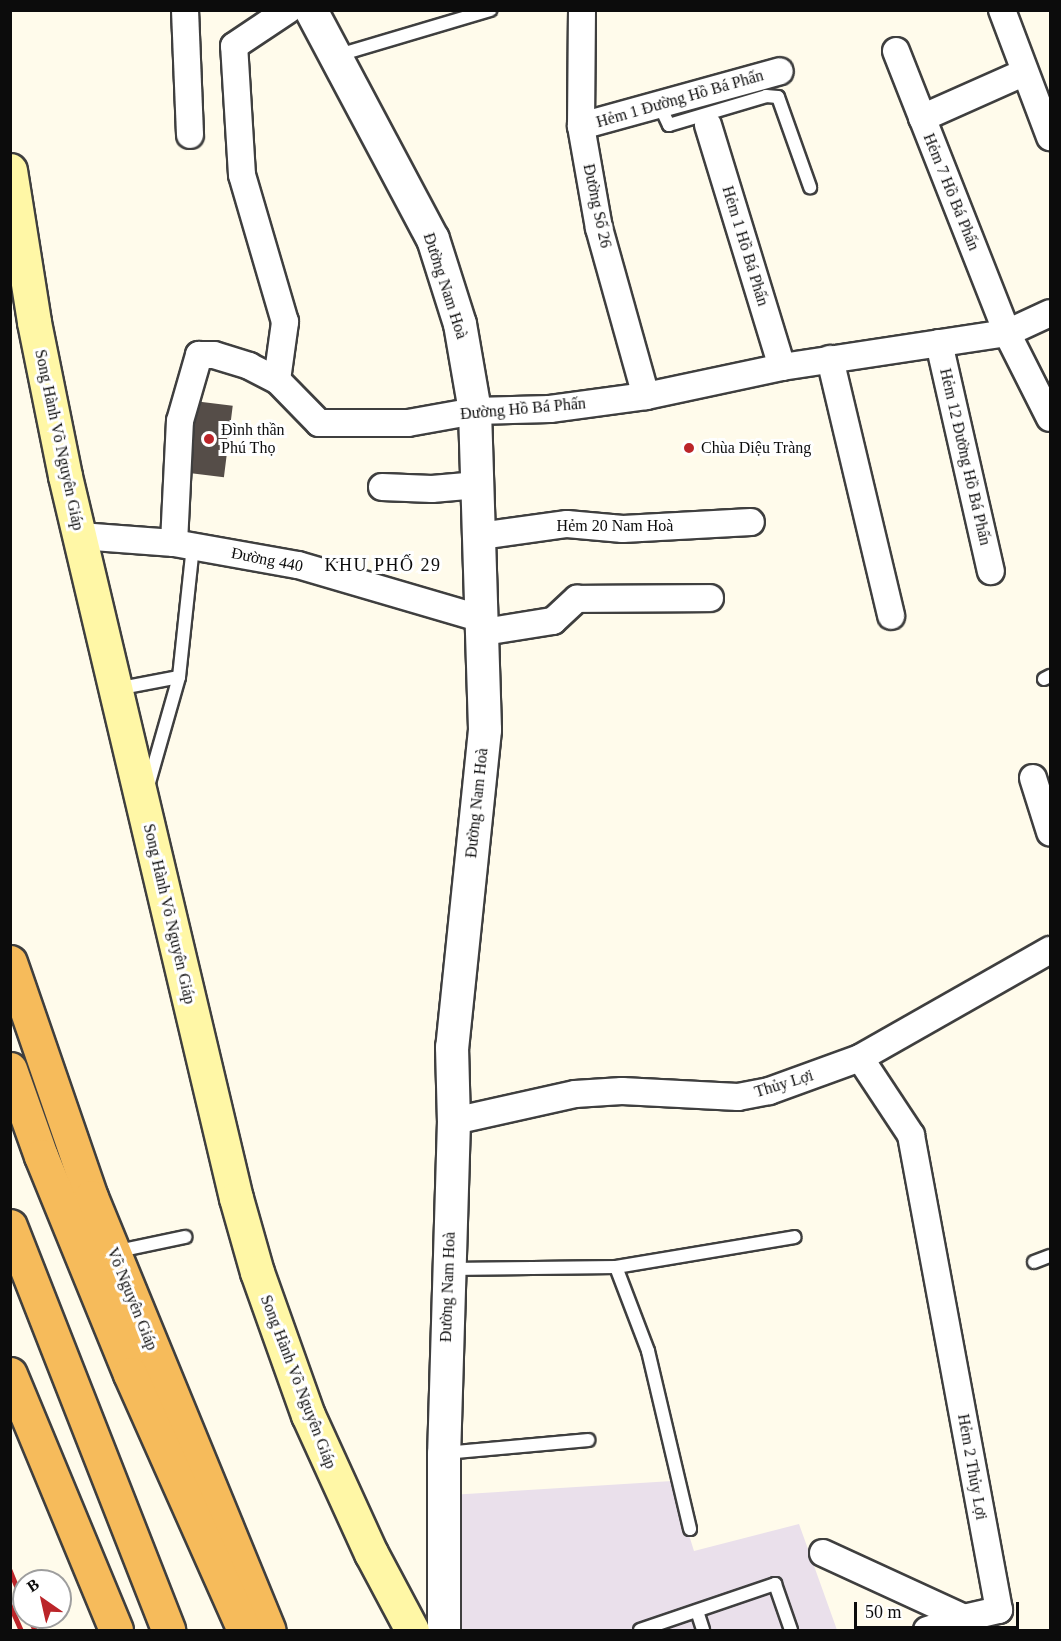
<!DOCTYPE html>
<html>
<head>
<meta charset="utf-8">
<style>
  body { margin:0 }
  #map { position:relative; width:1061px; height:1641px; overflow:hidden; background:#fffbeb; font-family:"Times New Roman",serif }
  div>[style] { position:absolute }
  .industrial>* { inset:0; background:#eae0eb }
  .building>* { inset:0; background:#554d48; transform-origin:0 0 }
  .roads { filter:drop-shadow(2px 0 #3f3f3f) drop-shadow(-2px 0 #3f3f3f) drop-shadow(0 2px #3f3f3f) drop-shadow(0 -2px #3f3f3f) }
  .service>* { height:12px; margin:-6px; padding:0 6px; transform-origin:6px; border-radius:6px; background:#fff }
  .minor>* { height:26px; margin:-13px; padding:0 13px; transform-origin:13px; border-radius:13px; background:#fff }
  .tertiary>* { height:32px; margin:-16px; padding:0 16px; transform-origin:16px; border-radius:16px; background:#fff }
  .secondary>* { height:33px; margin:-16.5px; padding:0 16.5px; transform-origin:16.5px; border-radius:16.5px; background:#fff7a6 }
  .trunk>* { height:33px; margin:-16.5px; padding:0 16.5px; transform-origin:16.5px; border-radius:16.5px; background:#f6bb5b }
  .rail>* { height:4.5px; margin:-2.25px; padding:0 2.25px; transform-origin:2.25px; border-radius:2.25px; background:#bb2529 }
  .dots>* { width:16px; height:16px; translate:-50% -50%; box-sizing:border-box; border:3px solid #fff; border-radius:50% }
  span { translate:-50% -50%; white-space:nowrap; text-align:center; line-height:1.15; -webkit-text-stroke:6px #fff; paint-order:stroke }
  .street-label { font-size:16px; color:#0c0c0c }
  .poi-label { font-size:16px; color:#0c0c0c }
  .left { translate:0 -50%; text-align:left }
  .neighbourhood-label { font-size:18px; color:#0c0c0c; letter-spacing:1.5px }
  .frame { position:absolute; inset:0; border:12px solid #0c0c0c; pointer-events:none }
  .north { position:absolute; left:12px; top:1569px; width:60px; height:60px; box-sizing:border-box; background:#fff; border:2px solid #9e9e9e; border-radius:50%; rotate:326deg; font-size:16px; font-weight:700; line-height:24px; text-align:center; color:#0c0c0c }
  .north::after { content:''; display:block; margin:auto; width:21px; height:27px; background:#bb2529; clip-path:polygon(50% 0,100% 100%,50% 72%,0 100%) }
  .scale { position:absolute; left:854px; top:1602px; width:165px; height:27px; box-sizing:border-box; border:3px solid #0c0c0c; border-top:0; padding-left:8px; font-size:18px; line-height:21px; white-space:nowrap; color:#0c0c0c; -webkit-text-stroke:4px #fff; paint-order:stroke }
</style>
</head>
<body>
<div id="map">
  <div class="industrial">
    <div style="clip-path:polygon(672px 1481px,694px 1551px,799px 1524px,837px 1630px,459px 1630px,450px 1495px)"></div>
  </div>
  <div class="building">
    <div style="left:194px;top:401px;width:39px;height:72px;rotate:7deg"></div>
  </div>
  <div class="roads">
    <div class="service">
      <div style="left:335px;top:56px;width:162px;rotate:-16.5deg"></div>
      <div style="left:660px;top:106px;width:21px;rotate:65deg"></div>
      <div style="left:669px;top:125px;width:101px;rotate:-16.6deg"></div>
      <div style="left:766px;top:96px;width:12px;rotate:5deg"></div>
      <div style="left:778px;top:97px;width:96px;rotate:70.4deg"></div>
      <div style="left:1044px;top:679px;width:7px;rotate:-27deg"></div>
      <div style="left:116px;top:689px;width:64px;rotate:-10.8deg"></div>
      <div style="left:148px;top:786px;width:113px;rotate:-74.1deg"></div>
      <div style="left:179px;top:677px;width:132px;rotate:-83.9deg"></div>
      <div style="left:114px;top:1252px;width:73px;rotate:-11.9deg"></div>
      <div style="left:1034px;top:1262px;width:17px;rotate:-21deg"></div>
      <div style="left:616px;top:1267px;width:90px;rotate:69.1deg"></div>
      <div style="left:648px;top:1351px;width:183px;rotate:76.7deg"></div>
      <div style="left:449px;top:1269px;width:167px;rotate:-0.7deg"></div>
      <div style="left:616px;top:1267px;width:181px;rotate:-9.5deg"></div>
      <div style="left:445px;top:1453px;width:144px;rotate:-5.2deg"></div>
      <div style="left:697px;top:1611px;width:20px;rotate:72deg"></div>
      <div style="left:640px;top:1630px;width:143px;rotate:-18.8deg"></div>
      <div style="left:775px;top:1584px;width:49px;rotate:70.8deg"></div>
    </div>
    <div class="minor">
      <div style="left:185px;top:10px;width:125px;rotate:87.7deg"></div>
      <div style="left:582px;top:10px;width:116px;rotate:90.5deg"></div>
      <div style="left:581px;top:126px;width:104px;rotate:80deg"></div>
      <div style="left:599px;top:228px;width:174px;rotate:74.4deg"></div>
      <div style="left:1002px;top:10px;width:136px;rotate:69.3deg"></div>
      <div style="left:896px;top:51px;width:303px;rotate:68.5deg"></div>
      <div style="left:1007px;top:333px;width:95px;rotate:63.2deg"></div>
      <div style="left:922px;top:118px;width:111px;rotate:-24deg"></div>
      <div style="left:708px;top:125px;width:253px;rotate:73deg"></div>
      <div style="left:581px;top:126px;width:206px;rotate:-15.4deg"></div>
      <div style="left:939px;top:343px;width:234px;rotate:77.2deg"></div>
      <div style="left:830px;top:359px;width:264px;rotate:76.6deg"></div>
      <div style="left:277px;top:380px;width:59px;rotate:-82.1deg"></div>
      <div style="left:285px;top:322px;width:153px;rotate:-106.3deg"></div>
      <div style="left:242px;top:175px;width:129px;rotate:-93.5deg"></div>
      <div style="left:234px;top:46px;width:65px;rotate:-33.7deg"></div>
      <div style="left:382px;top:487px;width:50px;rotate:2.3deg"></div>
      <div style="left:432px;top:489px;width:46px;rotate:-5deg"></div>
      <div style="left:80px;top:536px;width:94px;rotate:4.3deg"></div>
      <div style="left:174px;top:543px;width:126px;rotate:10.1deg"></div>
      <div style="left:298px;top:565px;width:193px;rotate:16.3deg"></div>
      <div style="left:480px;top:536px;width:88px;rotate:-7.9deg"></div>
      <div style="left:567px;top:524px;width:56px;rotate:5.1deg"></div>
      <div style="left:623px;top:529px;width:128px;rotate:-3.1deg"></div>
      <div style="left:174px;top:543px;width:122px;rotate:-87.2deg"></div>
      <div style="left:180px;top:421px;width:69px;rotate:-73.9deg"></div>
      <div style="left:199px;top:355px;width:15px"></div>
      <div style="left:214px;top:355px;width:37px;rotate:17deg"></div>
      <div style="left:249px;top:366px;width:31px;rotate:27deg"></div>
      <div style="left:277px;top:380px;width:60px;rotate:45.7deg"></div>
      <div style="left:319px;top:423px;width:89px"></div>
      <div style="left:408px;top:423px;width:68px;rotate:-10.2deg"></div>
      <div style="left:475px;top:411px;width:75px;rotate:-1.5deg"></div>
      <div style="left:550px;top:409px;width:97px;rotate:-7.7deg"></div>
      <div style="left:646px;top:396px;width:139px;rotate:-12deg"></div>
      <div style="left:782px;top:367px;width:228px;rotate:-8.6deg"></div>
      <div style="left:1007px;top:333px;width:47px;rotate:-24.9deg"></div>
      <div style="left:484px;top:632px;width:70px;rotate:-9.1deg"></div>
      <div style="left:553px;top:621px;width:33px;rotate:-43deg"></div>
      <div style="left:577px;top:599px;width:133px;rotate:-0.4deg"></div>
      <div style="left:1033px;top:778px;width:57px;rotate:72.5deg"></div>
      <div style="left:454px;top:1121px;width:124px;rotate:-12.6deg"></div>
      <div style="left:575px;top:1094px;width:47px;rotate:-3.7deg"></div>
      <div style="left:622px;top:1091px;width:116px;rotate:3deg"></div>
      <div style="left:738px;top:1097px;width:32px;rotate:-11deg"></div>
      <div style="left:769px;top:1091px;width:97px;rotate:-19.9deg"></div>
      <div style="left:860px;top:1058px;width:219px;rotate:-29.6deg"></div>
      <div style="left:823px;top:1553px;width:155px;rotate:24.7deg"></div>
      <div style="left:964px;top:1618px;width:36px;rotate:-13deg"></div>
      <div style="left:999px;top:1610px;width:483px;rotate:-100.5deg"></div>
      <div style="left:911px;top:1135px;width:92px;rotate:-123.5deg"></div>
      <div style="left:927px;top:1630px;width:39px;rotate:-18deg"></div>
    </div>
    <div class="tertiary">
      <div style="left:311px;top:10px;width:259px;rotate:62deg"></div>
      <div style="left:433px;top:239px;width:89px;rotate:72.4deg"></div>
      <div style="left:460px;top:324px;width:88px;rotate:80.2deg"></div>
      <div style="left:475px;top:411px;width:319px;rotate:88.2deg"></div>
      <div style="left:485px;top:730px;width:319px;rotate:95.9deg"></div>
      <div style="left:452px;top:1047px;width:74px;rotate:88.5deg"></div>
      <div style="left:454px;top:1121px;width:333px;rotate:91.7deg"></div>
      <div style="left:444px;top:1454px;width:176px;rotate:90deg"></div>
    </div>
    <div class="secondary">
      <div style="left:10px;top:170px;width:154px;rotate:81deg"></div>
      <div style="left:34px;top:322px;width:157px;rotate:78.6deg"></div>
      <div style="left:65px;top:476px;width:742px;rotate:76.68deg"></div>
      <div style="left:236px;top:1198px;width:77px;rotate:74.2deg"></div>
      <div style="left:257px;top:1272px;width:152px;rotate:70.4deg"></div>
      <div style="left:308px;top:1415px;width:152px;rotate:65.5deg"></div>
      <div style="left:371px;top:1553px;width:87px;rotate:62deg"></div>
    </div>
    <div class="trunk">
      <div style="left:10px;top:962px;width:249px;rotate:71deg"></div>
      <div style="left:91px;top:1197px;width:468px;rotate:67.7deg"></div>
      <div style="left:10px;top:1069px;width:92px;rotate:70.4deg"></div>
      <div style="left:41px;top:1156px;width:235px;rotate:67.8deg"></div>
      <div style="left:130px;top:1374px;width:280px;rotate:66deg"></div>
      <div style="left:10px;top:1226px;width:434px;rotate:68.6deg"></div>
      <div style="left:10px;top:1374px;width:277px;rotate:67.5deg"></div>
    </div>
  </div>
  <div class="rail">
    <div style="left:10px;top:1570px;width:37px;rotate:68deg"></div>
    <div style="left:10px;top:1605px;width:27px;rotate:66deg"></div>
    <div style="left:29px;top:1617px;width:14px;rotate:65deg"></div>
  </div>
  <div class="dots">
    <div style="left:209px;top:439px;background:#bb2529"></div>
    <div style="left:689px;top:448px;background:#bb2529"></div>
  </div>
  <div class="street-label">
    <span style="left:680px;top:99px;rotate:-16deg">Hẻm 1 Đường Hồ Bá Phấn</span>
    <span style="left:951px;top:192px;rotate:68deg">Hẻm 7 Hồ Bá Phấn</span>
    <span style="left:597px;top:206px;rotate:78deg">Đường Số 26</span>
    <span style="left:745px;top:246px;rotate:73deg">Hẻm 1 Hồ Bá Phấn</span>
    <span style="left:445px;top:286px;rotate:72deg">Đường Nam Hoà</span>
    <span style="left:523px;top:409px;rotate:-5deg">Đường Hồ Bá Phấn</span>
    <span style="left:59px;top:440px;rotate:78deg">Song Hành Võ Nguyên Giáp</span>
    <span style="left:965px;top:457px;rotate:77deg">Hẻm 12 Đường Hồ Bá Phấn</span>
    <span style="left:615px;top:526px">Hẻm 20 Nam Hoà</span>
    <span style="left:267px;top:560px;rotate:11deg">Đường 440</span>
    <span style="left:477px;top:803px;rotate:-84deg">Đường Nam Hoà</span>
    <span style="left:169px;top:914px;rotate:77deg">Song Hành Võ Nguyên Giáp</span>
    <span style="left:784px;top:1084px;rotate:-17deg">Thủy Lợi</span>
    <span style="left:448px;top:1287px;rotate:-88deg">Đường Nam Hoà</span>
    <span style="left:132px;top:1299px;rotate:68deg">Võ Nguyên Giáp</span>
    <span style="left:298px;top:1382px;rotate:69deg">Song Hành Võ Nguyên Giáp</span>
    <span style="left:972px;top:1467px;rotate:80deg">Hẻm 2 Thủy Lợi</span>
  </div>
  <div class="poi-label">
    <span class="left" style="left:221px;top:439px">Đình thần<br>Phú Thọ</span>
    <span class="left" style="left:701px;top:448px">Chùa Diệu Tràng</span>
  </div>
  <div class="neighbourhood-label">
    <span style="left:383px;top:565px">KHU PHỐ 29</span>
  </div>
  <div class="frame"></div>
  <div class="north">B</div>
  <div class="scale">50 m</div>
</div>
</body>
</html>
